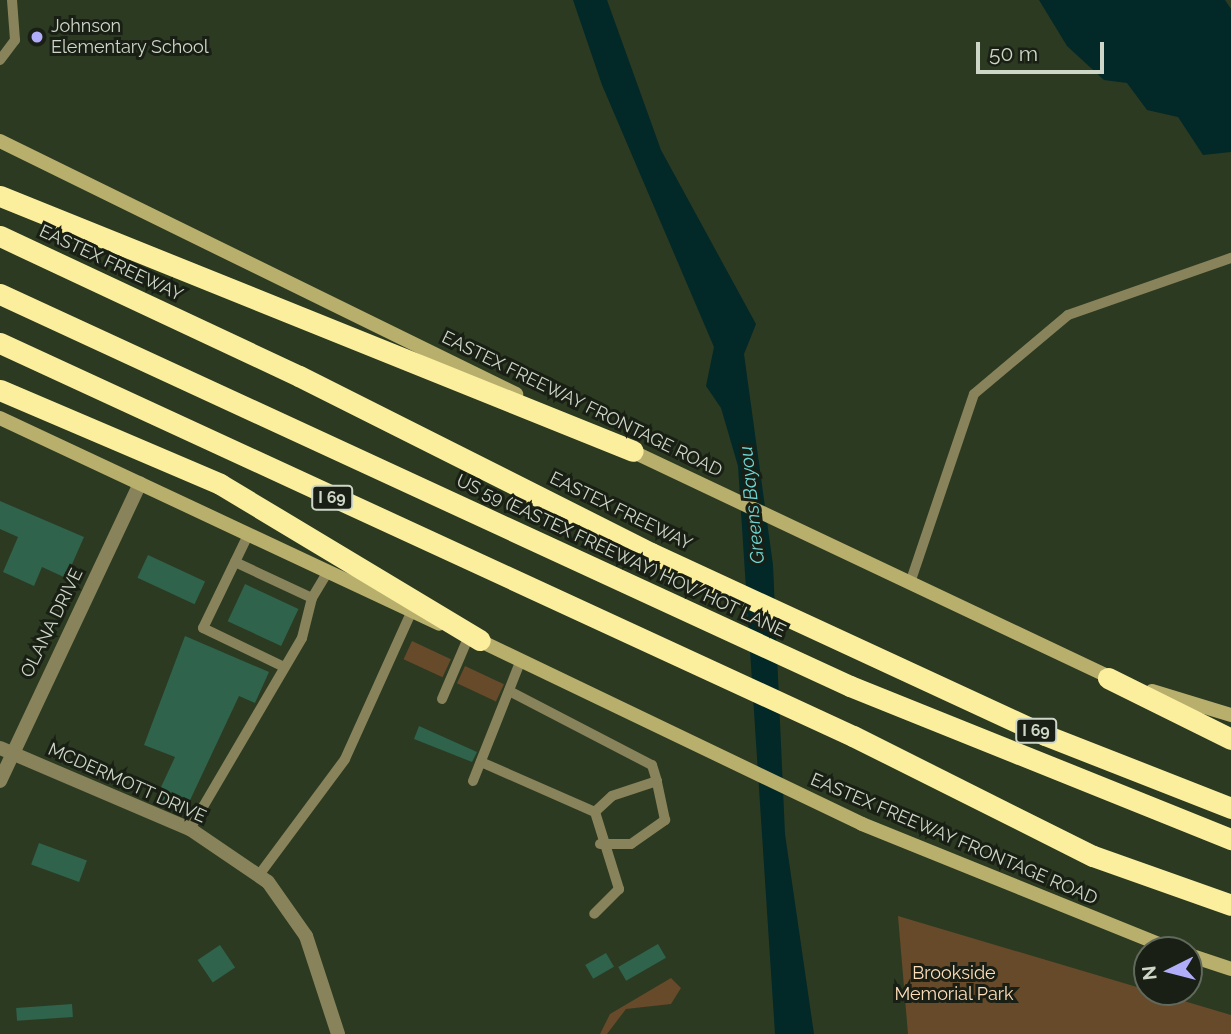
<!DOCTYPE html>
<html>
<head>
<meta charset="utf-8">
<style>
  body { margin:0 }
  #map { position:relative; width:1231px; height:1034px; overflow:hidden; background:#2c3a21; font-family:Raleway,sans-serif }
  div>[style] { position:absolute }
  .green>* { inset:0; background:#664a2a; transform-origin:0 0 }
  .water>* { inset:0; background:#032828 }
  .building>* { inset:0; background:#2f634c; transform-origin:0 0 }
  .service>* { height:10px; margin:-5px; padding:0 5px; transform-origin:5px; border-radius:5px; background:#89835b }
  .minor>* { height:14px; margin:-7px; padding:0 7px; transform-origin:7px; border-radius:7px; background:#89835b }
  .secondary>* { height:14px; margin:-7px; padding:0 7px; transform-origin:7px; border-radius:7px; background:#b9af6d }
  .motorway>* { height:21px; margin:-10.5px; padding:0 10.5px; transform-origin:10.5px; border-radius:10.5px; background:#fbef9e }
  .dots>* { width:19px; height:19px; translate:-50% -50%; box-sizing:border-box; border:4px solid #191f14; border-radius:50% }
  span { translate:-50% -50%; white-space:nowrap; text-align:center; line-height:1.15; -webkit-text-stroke:6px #191f14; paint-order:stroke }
  .shield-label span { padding:2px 5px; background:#191f14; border:2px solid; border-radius:5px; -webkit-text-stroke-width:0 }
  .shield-label { font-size:16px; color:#ced7c7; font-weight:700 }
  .poi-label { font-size:18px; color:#ced7c7 }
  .left { translate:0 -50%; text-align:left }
  .street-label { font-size:18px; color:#ced7c7 }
  .park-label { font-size:18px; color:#feddba }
  .water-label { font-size:19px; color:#6fd8d6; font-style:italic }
  .north { position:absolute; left:1133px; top:936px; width:70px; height:70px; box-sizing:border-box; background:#191f14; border:2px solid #61695c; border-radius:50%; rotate:264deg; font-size:19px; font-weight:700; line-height:28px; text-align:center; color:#ced7c7 }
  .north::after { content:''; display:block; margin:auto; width:24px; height:32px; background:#b2adf9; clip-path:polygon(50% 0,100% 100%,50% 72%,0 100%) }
  .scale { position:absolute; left:976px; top:42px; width:128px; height:32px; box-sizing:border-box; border:4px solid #ced7c7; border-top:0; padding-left:9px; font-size:21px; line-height:24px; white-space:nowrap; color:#ced7c7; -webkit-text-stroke:5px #191f14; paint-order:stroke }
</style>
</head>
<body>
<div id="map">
  <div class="green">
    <div style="left:412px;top:641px;width:43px;height:20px;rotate:25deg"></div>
    <div style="left:465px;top:666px;width:43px;height:19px;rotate:25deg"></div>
    <div style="clip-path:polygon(898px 916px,1231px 1015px,1231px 1034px,908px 1034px)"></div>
    <div style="clip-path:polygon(671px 978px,681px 988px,671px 1004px,626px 1009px,607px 1034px,600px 1034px,610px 1014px)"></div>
  </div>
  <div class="water">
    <div style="clip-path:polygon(573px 0,607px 0,661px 150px,756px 324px,744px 354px,773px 565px,785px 834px,814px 1034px,775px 1034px,738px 466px,721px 408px,706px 386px,714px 347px,602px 85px)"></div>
    <div style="clip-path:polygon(1039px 0,1225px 0,1231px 9px,1231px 152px,1203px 155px,1178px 117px,1147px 110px,1127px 83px,1104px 80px,1067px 46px)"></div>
  </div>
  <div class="building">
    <div style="clip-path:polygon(0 501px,84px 537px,66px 578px,42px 567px,34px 586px,3px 572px,18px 537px,0 529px)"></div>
    <div style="left:148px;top:555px;width:63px;height:25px;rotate:25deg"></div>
    <div style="left:245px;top:584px;width:59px;height:41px;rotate:25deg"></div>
    <div style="clip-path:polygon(185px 636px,269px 672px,255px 703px,239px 696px,184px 813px,155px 800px,175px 757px,144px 745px)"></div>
    <div style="clip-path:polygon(419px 726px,477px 752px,472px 762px,414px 739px)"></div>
    <div style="left:39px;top:843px;width:51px;height:23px;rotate:20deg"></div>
    <div style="left:658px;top:944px;width:16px;height:46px;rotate:60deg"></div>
    <div style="left:220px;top:945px;width:27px;height:27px;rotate:56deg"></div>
    <div style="left:606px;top:953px;width:16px;height:24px;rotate:60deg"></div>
    <div style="left:72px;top:1004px;width:13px;height:56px;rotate:86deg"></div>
  </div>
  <div class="service">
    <div style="left:0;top:60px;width:25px;rotate:-53deg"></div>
    <div style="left:15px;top:40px;width:40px;rotate:-94.3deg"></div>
    <div style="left:248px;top:535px;width:103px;rotate:115.8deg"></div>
    <div style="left:203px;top:628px;width:90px;rotate:25.7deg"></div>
    <div style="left:235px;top:562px;width:85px;rotate:25.1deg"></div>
    <div style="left:911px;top:580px;width:196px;rotate:-71.3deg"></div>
    <div style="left:974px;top:394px;width:123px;rotate:-40deg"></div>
    <div style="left:1068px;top:315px;width:173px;rotate:-19.3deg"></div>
    <div style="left:509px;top:691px;width:161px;rotate:27.4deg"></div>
    <div style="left:652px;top:765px;width:17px;rotate:73deg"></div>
    <div style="left:657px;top:781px;width:47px;rotate:161.6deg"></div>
    <div style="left:612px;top:796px;width:23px;rotate:137deg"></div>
    <div style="left:595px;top:812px;width:81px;rotate:72.7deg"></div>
    <div style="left:619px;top:889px;width:35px;rotate:135deg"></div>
    <div style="left:442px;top:699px;width:69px;rotate:-66.8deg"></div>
    <div style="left:481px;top:762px;width:124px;rotate:23.7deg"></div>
    <div style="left:473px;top:781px;width:130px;rotate:-68.4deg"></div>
    <div style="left:190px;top:829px;width:221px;rotate:-59.6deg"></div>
    <div style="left:302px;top:638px;width:41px;rotate:-76deg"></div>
    <div style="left:312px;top:598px;width:29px;rotate:-59deg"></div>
    <div style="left:600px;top:844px;width:31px"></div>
    <div style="left:631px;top:844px;width:42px;rotate:-35.2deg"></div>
    <div style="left:665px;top:820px;width:40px;rotate:-102deg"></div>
    <div style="left:259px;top:875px;width:144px;rotate:-53.4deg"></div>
    <div style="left:345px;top:759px;width:160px;rotate:-65.7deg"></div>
  </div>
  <div class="minor">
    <div style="left:0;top:748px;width:207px;rotate:23.1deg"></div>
    <div style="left:190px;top:829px;width:94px;rotate:34.2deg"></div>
    <div style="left:268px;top:882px;width:66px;rotate:54.9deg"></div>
    <div style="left:306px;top:936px;width:103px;rotate:71.9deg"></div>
    <div style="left:0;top:781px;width:329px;rotate:-64.8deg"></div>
  </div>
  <div class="secondary">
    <div style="left:0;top:141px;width:575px;rotate:26.12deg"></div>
    <div style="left:0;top:418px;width:485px;rotate:25.1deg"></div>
    <div style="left:625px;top:448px;width:543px;rotate:25.29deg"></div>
    <div style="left:474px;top:638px;width:430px;rotate:25.6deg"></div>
    <div style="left:862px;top:824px;width:336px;rotate:22deg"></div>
    <div style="left:1152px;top:691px;width:83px;rotate:16.9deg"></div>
    <div style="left:1189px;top:955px;width:44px;rotate:18.4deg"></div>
  </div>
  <div class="motorway">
    <div style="left:0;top:196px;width:682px;rotate:21.94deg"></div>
    <div style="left:0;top:236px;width:330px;rotate:25.1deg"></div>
    <div style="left:299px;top:376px;width:394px;rotate:26.7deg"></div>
    <div style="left:651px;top:553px;width:434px;rotate:24.8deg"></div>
    <div style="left:1045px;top:735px;width:200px;rotate:21.4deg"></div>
    <div style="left:0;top:294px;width:936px;rotate:24.76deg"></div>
    <div style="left:850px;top:686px;width:411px;rotate:21.9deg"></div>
    <div style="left:0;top:343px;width:939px;rotate:24.74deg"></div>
    <div style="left:853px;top:736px;width:268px;rotate:26.6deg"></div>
    <div style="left:1093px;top:856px;width:146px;rotate:19.5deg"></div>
    <div style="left:0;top:390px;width:239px;rotate:23.1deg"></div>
    <div style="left:220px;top:484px;width:303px;rotate:31deg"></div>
    <div style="left:1108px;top:678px;width:137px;rotate:26.4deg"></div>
  </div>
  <div class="dots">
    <div style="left:37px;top:37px;background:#b2adf9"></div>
  </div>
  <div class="shield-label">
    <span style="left:332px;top:498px">I 69</span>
    <span style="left:1036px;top:731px">I 69</span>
  </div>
  <div class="poi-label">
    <span class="left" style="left:51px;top:37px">Johnson<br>Elementary School</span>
  </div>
  <div class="street-label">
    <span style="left:111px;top:263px;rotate:25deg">EASTEX FREEWAY</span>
    <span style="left:582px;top:404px;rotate:26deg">EASTEX FREEWAY FRONTAGE ROAD</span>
    <span style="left:621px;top:511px;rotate:26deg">EASTEX FREEWAY</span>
    <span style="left:621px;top:556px;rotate:25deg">US 59 (EASTEX FREEWAY) HOV/HOT LANE</span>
    <span style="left:52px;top:623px;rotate:-64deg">OLANA DRIVE</span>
    <span style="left:127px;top:783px;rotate:24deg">MCDERMOTT DRIVE</span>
    <span style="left:954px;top:839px;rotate:23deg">EASTEX FREEWAY FRONTAGE ROAD</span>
  </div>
  <div class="park-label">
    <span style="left:954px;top:984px">Brookside<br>Memorial Park</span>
  </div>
  <div class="water-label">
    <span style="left:752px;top:505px;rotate:-96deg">Greens Bayou</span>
  </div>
  <div class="north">N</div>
  <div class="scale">50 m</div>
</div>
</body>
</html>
